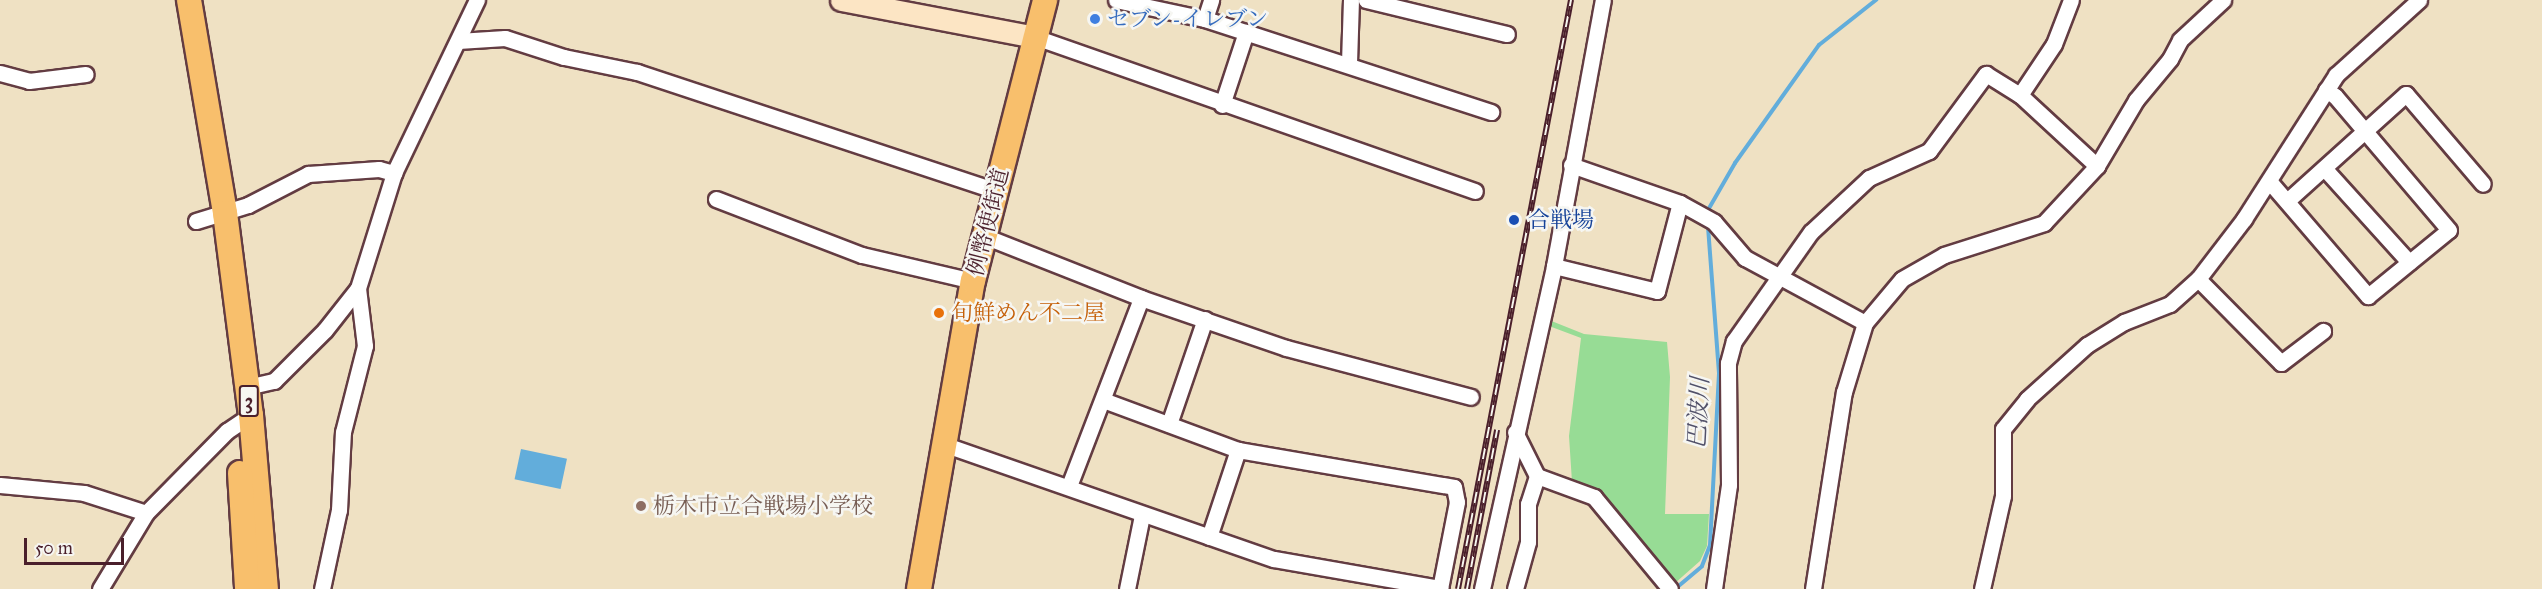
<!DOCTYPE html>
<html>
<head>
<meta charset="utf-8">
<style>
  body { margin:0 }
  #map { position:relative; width:2542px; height:589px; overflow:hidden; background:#efe1c3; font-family:"IM FELL Great Primer","Noto Serif JP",serif }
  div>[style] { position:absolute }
  .green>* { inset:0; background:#97dc95 }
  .water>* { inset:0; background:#62addb; transform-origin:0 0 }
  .stream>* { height:4px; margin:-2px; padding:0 2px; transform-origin:2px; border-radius:2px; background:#62addb }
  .roads { filter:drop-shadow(2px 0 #633c42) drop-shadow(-2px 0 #633c42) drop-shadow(0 2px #633c42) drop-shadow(0 -2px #633c42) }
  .street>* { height:15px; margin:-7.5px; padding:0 7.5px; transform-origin:7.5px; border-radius:7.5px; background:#fff }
  .secondary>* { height:21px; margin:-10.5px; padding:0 10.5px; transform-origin:10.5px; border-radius:10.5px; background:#fce5c4 }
  .primary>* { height:24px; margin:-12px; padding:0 12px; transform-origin:12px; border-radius:12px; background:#f8bf6c }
  .rail>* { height:6px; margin-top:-3px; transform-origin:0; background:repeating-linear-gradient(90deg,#f6f6f2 0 11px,#4a1f2b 0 22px); box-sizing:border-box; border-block:2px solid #4a1f2b }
  .dots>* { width:16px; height:16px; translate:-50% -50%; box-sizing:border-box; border:3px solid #f6f6f2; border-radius:50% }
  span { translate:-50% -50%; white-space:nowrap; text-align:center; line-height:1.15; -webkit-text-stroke:5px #f6f6f2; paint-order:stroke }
  .shield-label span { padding:2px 4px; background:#f6f6f2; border:2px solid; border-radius:4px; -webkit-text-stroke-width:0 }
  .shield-label { font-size:21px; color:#4a1f2b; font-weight:700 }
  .shop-label { font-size:22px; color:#366cbe }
  .left { translate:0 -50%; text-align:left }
  .transit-label { font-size:22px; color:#164399 }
  .street-label { font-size:22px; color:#4a1f2b }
  .food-label { font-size:22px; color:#c56008 }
  .education-label { font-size:22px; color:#785e54 }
  .water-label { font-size:24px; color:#525169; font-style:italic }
  .scale { position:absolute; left:24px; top:538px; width:100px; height:27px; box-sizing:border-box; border:3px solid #4a1f2b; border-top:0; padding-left:8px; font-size:18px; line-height:21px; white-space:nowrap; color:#4a1f2b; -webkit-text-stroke:4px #f6f6f2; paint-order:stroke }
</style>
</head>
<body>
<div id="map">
  <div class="green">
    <div style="clip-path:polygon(1549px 320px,1584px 334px,1667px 342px,1670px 377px,1665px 514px,1709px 514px,1707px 546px,1700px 561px,1674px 584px,1572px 482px,1569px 436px,1581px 338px,1549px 326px)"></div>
  </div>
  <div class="water">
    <div style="left:521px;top:449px;width:47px;height:31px;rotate:12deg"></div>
  </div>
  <div class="stream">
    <div style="left:1708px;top:210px;width:54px;rotate:-60.1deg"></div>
    <div style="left:1735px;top:163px;width:145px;rotate:-54.6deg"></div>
    <div style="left:1819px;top:45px;width:73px;rotate:-38.3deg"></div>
    <div style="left:1675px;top:589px;width:35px;rotate:-40deg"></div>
    <div style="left:1702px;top:566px;width:22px;rotate:-69deg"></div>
    <div style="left:1710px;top:545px;width:172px;rotate:-87deg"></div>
    <div style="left:1719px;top:373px;width:148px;rotate:-94.3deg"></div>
  </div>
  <div class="roads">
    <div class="street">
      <div style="left:1116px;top:0;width:91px;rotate:12.1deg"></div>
      <div style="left:1205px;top:19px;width:301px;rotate:18deg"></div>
      <div style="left:1366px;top:0;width:145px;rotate:13.6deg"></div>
      <div style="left:1205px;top:19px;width:20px;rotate:-72deg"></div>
      <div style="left:1035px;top:37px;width:466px;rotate:19.3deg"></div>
      <div style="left:458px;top:41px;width:47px;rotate:-3.7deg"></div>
      <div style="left:505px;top:38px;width:62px;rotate:17.9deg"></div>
      <div style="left:564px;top:57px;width:75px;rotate:11.6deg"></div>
      <div style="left:637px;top:72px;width:378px;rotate:18.3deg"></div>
      <div style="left:1349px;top:63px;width:63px;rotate:-88.2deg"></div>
      <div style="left:0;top:73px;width:30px;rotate:15deg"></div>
      <div style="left:29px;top:81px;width:57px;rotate:-7deg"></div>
      <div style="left:2020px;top:95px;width:61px;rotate:-56.3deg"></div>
      <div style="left:2054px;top:44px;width:47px;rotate:-68.9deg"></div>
      <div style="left:1222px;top:105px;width:77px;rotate:-71.8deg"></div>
      <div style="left:1571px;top:165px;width:115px;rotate:19.2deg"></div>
      <div style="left:1680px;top:203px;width:39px;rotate:29deg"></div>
      <div style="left:1714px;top:222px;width:48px;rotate:49.3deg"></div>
      <div style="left:1745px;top:258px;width:136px;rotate:28.4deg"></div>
      <div style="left:2324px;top:168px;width:127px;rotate:47.9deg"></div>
      <div style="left:2269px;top:181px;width:152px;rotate:49.3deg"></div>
      <div style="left:2368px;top:296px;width:104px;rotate:-39.2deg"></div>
      <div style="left:2449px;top:230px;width:176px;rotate:-130.4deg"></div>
      <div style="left:2335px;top:96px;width:11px;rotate:-146deg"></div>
      <div style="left:716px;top:199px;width:156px;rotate:21deg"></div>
      <div style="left:862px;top:255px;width:114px;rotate:13.2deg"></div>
      <div style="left:2287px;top:201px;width:160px;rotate:-42deg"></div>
      <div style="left:2406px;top:94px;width:118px;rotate:49.5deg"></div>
      <div style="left:196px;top:221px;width:54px;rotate:-17.1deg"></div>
      <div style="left:248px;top:205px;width:68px;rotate:-27.3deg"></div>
      <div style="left:308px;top:174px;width:71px;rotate:-4deg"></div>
      <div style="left:379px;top:169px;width:16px;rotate:15deg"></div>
      <div style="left:984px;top:236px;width:169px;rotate:21.5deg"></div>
      <div style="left:1141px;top:298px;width:153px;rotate:19deg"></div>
      <div style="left:1286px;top:348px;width:191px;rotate:14.8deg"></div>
      <div style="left:1554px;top:266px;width:106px;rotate:13.6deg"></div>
      <div style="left:1657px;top:291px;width:91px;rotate:-75.4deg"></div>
      <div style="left:2198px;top:279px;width:118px;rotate:45.3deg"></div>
      <div style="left:2281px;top:363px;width:53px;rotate:-37.3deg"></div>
      <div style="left:247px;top:387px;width:28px;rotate:-13deg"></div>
      <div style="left:274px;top:381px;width:72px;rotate:-45deg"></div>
      <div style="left:325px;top:330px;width:53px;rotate:-51.8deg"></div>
      <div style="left:358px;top:288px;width:121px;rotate:-72.6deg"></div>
      <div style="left:394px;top:173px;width:192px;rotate:-64.4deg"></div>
      <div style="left:1103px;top:400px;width:144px;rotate:20.3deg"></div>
      <div style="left:1238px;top:450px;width:219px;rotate:9.7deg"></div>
      <div style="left:1454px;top:487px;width:15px;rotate:79deg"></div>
      <div style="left:1457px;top:502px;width:89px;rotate:101.1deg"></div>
      <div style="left:1169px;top:424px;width:111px;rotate:-71.1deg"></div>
      <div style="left:943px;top:444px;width:350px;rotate:19.2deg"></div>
      <div style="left:1274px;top:559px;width:169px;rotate:9.9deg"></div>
      <div style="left:1537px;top:476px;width:61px;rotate:20.2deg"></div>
      <div style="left:1594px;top:497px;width:119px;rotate:50.4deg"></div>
      <div style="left:0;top:485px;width:84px;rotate:5.4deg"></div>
      <div style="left:84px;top:493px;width:65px;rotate:17.9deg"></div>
      <div style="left:1069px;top:486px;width:201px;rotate:-69deg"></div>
      <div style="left:1209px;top:537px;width:92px;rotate:-71.6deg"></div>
      <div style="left:100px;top:589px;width:89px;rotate:-58.8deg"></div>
      <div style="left:146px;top:513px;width:115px;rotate:-45.4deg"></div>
      <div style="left:227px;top:431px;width:29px;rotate:-34deg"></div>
      <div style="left:322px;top:589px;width:81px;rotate:-77.9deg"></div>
      <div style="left:339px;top:510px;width:78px;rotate:-87.1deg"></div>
      <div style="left:343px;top:432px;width:89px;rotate:-75.7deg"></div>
      <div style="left:365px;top:346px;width:58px;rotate:-96.9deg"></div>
      <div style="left:1127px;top:589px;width:76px;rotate:-78.5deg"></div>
      <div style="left:1482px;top:589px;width:331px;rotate:-77.4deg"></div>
      <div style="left:1554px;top:266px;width:270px;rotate:-79.6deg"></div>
      <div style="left:1515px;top:589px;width:49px;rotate:-74.5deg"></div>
      <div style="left:1528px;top:542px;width:38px;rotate:-90deg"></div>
      <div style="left:1528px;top:504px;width:29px;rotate:-72deg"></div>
      <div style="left:1537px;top:476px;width:49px;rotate:-116.6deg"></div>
      <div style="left:1714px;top:589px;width:105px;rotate:-81.8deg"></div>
      <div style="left:1729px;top:485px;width:122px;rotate:-90.5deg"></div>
      <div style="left:1728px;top:363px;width:23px;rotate:-75deg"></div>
      <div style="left:1734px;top:341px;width:133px;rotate:-54.8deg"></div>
      <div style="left:1811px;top:232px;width:79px;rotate:-43deg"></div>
      <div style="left:1869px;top:178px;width:66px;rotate:-24.2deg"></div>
      <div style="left:1929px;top:151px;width:96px;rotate:-53.5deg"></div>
      <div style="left:1986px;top:74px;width:40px;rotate:32deg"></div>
      <div style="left:2020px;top:95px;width:105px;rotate:42.7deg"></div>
      <div style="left:1813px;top:589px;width:199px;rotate:-81.1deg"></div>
      <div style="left:1844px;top:392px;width:72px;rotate:-73.1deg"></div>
      <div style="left:1865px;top:323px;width:57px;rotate:-49.9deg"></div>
      <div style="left:1902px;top:279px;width:48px;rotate:-29.7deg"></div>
      <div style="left:1944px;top:255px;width:105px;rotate:-17.7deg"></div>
      <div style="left:2044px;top:223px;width:78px;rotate:-47.1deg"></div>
      <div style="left:2097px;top:166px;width:77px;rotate:-59.4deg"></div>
      <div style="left:2136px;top:100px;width:53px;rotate:-50.3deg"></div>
      <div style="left:2170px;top:59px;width:21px;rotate:-62deg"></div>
      <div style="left:2180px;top:40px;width:59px;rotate:-42.9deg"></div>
      <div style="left:1982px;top:589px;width:95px;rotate:-77.3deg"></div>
      <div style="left:2003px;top:496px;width:67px;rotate:-90deg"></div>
      <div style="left:2003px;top:429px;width:38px;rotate:-51deg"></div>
      <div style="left:2027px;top:399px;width:81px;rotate:-42deg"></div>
      <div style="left:2087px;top:345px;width:44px;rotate:-31.9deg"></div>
      <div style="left:2124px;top:322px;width:49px;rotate:-21.4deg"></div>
      <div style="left:2170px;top:304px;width:38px;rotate:-42deg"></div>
      <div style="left:2198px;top:279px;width:76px;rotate:-52.5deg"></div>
      <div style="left:2244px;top:219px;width:171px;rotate:-57.4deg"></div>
      <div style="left:2336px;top:75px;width:112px;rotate:-42.1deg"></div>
    </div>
    <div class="secondary">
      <div style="left:841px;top:0;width:197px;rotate:10.8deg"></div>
    </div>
    <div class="primary">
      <div style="left:189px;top:0;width:216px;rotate:80.4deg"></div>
      <div style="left:225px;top:213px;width:204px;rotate:82.7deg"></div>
      <div style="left:251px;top:415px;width:175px;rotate:85.1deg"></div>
      <div style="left:240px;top:473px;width:116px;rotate:86.5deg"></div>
      <div style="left:919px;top:589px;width:313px;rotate:-80.1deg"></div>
      <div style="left:973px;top:281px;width:290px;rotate:-75.6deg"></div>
    </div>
  </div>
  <div class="rail">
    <div style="left:1458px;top:589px;width:600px;rotate:-79.14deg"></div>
    <div style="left:1467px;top:589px;width:162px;rotate:-79.3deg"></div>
  </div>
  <div class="dots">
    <div style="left:1095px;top:19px;background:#3f7fe0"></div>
    <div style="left:1514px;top:220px;background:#1a4fb4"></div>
    <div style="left:939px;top:313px;background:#e8710a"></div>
    <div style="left:641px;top:506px;background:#8d6e63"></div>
  </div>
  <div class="shield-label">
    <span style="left:249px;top:401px">3</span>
  </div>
  <div class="shop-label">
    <span class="left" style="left:1107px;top:19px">セブン-イレブン</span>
  </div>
  <div class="transit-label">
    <span class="left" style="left:1528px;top:220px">合戦場</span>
  </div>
  <div class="street-label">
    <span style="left:988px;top:222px;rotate:-76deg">例幣使街道</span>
  </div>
  <div class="food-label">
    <span class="left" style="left:951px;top:313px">旬鮮めん不二屋</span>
  </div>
  <div class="education-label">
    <span class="left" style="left:653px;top:506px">栃木市立合戦場小学校</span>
  </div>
  <div class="water-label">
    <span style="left:1699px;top:413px;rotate:-87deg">巴波川</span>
  </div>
  <div class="scale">50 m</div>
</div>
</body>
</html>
